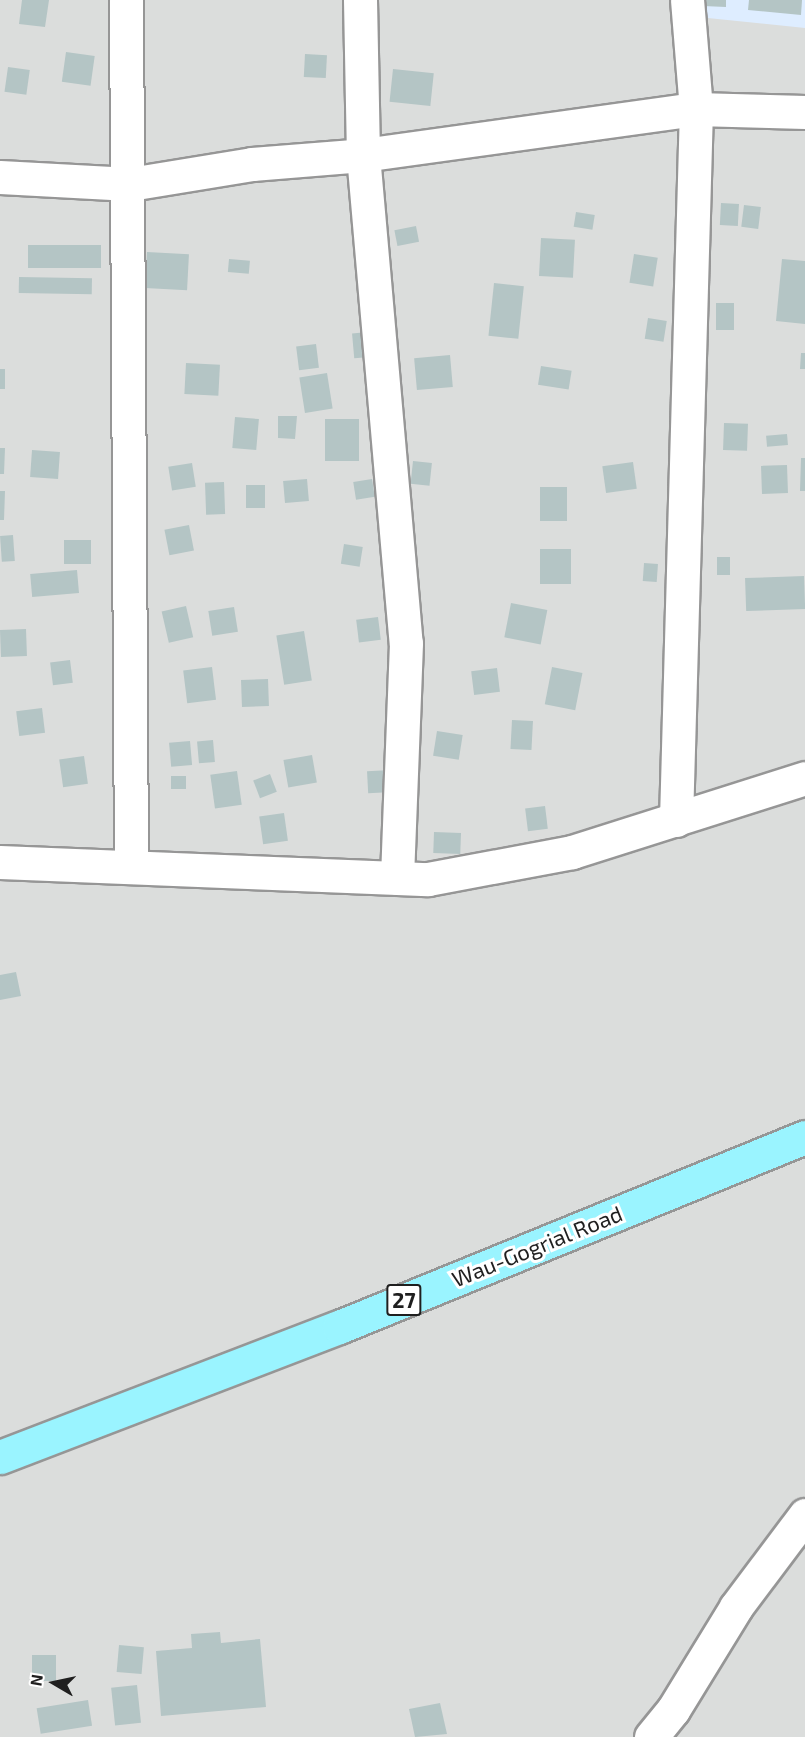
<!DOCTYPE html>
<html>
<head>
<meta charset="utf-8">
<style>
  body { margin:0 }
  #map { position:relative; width:805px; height:1737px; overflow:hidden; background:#e4eef0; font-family:"Exo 2",sans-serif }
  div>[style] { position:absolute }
  .residential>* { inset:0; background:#dbdddc; transform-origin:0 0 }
  .education>* { inset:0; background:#deedff }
  .building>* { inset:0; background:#b4c5c5; transform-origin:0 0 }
  .roads { filter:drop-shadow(2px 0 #969696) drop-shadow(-2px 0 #969696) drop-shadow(0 2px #969696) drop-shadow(0 -2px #969696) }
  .street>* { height:33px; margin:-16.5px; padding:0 16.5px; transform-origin:16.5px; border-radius:16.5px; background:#fff }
  .primary>* { height:33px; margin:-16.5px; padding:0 16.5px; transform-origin:16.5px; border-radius:16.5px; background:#9af4ff }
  span { translate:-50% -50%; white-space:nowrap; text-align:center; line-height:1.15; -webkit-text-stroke:6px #fff; paint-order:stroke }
  .shield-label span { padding:2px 4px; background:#fff; border:2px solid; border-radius:4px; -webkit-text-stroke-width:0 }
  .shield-label { font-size:21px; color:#1f1f1f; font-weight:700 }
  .street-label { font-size:22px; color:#1f1f1f }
  .north { position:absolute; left:24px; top:1653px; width:60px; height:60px; -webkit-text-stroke:4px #fff; paint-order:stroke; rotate:279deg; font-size:16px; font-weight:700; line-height:24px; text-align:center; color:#1f1f1f }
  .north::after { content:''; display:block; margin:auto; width:21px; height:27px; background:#1f1f1f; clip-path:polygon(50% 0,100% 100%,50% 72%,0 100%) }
</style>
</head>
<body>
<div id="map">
  <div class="residential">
    <div style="left:0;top:0;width:805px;height:1737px"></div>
  </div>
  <div class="education">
    <div style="clip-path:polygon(697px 0,805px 0,805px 28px,698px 17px)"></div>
  </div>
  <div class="building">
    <div style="clip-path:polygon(22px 0,49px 0,45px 27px,19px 24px)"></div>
    <div style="clip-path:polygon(703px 0,726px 0,726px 7px,703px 6px)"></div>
    <div style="clip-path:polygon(749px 0,802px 0,801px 15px,748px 10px)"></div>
    <div style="left:66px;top:52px;width:29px;height:30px;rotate:8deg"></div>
    <div style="left:305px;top:54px;width:22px;height:23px;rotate:3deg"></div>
    <div style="left:8px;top:67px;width:22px;height:25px;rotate:8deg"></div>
    <div style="left:393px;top:69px;width:41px;height:33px;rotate:6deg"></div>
    <div style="left:721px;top:203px;width:18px;height:22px;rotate:3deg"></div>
    <div style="left:744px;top:205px;width:17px;height:22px;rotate:7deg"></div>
    <div style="left:576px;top:212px;width:19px;height:15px;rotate:9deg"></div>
    <div style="left:416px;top:226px;width:16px;height:22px;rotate:79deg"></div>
    <div style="left:541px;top:238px;width:34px;height:38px;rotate:3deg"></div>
    <div style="left:28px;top:245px;width:73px;height:23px"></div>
    <div style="left:147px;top:252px;width:42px;height:36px;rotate:3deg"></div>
    <div style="left:634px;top:254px;width:24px;height:29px;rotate:9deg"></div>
    <div style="left:229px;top:259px;width:21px;height:13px;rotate:5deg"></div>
    <div style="clip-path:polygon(782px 259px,805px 261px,805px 324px,776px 321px)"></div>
    <div style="left:19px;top:277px;width:73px;height:16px;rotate:1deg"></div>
    <div style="left:494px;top:283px;width:30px;height:53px;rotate:6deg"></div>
    <div style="left:716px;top:303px;width:18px;height:27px"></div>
    <div style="left:648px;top:318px;width:19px;height:21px;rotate:9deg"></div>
    <div style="left:368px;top:332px;width:25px;height:16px;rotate:85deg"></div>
    <div style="left:316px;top:344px;width:24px;height:20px;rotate:83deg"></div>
    <div style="clip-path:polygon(801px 353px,805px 353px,805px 369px,800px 369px)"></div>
    <div style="left:450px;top:355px;width:32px;height:36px;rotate:85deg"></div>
    <div style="left:186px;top:363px;width:34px;height:31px;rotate:3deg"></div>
    <div style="left:541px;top:366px;width:31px;height:19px;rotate:9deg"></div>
    <div style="left:0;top:369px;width:5px;height:20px"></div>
    <div style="left:327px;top:373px;width:36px;height:28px;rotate:81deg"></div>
    <div style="clip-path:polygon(278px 416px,297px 416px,295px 439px,278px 438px)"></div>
    <div style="left:235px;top:417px;width:24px;height:31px;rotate:5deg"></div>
    <div style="left:359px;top:419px;width:42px;height:34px;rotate:90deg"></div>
    <div style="left:724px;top:423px;width:24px;height:27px;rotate:2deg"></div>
    <div style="left:787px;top:434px;width:11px;height:21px;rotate:85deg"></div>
    <div style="clip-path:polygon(0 448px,5px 448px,4px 474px,0 474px)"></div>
    <div style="left:32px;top:450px;width:28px;height:27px;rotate:4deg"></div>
    <div style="clip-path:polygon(801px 458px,805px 458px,805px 491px,800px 491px)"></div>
    <div style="left:413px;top:461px;width:19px;height:23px;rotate:6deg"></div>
    <div style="left:633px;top:462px;width:27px;height:31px;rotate:82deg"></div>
    <div style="left:192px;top:463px;width:24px;height:24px;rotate:81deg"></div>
    <div style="left:787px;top:465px;width:28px;height:26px;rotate:88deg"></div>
    <div style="left:307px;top:479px;width:22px;height:24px;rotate:85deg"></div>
    <div style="left:372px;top:479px;width:18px;height:19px;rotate:81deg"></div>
    <div style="left:224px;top:482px;width:32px;height:19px;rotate:88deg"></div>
    <div style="left:246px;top:485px;width:19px;height:23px"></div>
    <div style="left:567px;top:487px;width:34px;height:27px;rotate:90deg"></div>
    <div style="clip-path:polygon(0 491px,5px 491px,4px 520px,0 520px)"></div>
    <div style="left:189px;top:525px;width:26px;height:25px;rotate:79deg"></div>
    <div style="left:13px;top:535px;width:26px;height:13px;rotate:86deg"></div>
    <div style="left:64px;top:540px;width:27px;height:24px"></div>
    <div style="left:344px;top:544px;width:19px;height:20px;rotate:9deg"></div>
    <div style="left:571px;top:549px;width:35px;height:31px;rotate:90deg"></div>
    <div style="left:717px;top:557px;width:13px;height:18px"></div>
    <div style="left:644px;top:563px;width:14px;height:18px;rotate:4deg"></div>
    <div style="left:77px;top:570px;width:23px;height:47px;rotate:85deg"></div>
    <div style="left:804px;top:576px;width:33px;height:59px;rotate:88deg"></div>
    <div style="left:511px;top:603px;width:37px;height:35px;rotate:11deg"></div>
    <div style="left:186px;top:606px;width:32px;height:25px;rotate:77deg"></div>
    <div style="left:234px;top:607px;width:25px;height:26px;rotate:81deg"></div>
    <div style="left:378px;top:617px;width:23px;height:22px;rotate:83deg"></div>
    <div style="left:26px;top:629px;width:27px;height:26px;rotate:88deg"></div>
    <div style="left:304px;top:631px;width:50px;height:28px;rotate:81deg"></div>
    <div style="left:70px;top:660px;width:23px;height:20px;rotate:83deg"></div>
    <div style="left:212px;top:667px;width:33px;height:29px;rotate:83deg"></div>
    <div style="left:552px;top:667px;width:31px;height:38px;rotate:11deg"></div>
    <div style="left:497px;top:668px;width:24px;height:26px;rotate:83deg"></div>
    <div style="left:268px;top:679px;width:27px;height:27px;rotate:88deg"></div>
    <div style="left:42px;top:708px;width:25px;height:26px;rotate:83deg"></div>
    <div style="left:512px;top:720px;width:21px;height:29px;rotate:3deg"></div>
    <div style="left:437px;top:731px;width:26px;height:25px;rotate:9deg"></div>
    <div style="left:213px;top:740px;width:22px;height:16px;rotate:85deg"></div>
    <div style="left:190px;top:741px;width:24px;height:21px;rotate:85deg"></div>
    <div style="left:312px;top:755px;width:28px;height:29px;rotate:80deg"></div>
    <div style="left:84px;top:756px;width:28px;height:25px;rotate:82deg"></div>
    <div style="left:391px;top:770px;width:22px;height:24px;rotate:87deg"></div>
    <div style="left:237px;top:771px;width:34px;height:27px;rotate:82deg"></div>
    <div style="left:270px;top:774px;width:19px;height:18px;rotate:69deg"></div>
    <div style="left:171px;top:776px;width:15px;height:13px"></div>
    <div style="left:545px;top:806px;width:23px;height:20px;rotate:83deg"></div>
    <div style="left:284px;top:813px;width:28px;height:25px;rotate:82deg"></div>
    <div style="left:434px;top:832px;width:27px;height:21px;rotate:2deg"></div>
    <div style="clip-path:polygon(16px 972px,21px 996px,0 1000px,0 975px)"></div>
    <div style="clip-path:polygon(220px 1632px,221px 1643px,260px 1639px,266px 1707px,161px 1716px,156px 1651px,192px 1648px,191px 1634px)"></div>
    <div style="left:119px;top:1645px;width:25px;height:27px;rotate:5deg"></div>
    <div style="left:32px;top:1655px;width:24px;height:26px"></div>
    <div style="left:137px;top:1685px;width:38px;height:26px;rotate:84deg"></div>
    <div style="left:88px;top:1700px;width:26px;height:52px;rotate:81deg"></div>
    <div style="clip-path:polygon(440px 1703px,447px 1734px,415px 1737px,409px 1709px)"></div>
  </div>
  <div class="roads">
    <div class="street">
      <div style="left:126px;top:0;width:865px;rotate:89.67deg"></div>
      <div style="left:360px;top:0;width:155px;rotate:88.9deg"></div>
      <div style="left:363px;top:155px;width:490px;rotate:85deg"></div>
      <div style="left:406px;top:643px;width:235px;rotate:92.2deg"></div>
      <div style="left:0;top:177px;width:130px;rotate:3.1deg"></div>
      <div style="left:130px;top:184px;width:124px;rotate:-9.3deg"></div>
      <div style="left:252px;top:164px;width:111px;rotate:-4.6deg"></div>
      <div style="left:363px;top:155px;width:336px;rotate:-7.9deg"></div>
      <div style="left:696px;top:109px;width:109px;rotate:1.6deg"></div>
      <div style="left:676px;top:820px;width:711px;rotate:-88.39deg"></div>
      <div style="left:696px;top:109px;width:109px;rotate:-94.7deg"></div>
      <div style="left:0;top:862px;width:428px;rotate:2.3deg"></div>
      <div style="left:428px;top:879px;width:147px;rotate:-10.6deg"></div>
      <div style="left:572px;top:852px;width:244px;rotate:-17.6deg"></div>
      <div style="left:651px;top:1737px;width:35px;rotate:-51deg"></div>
      <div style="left:673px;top:1710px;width:121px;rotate:-58.5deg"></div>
      <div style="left:736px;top:1607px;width:115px;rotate:-53.1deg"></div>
    </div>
    <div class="primary">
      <div style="left:0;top:1457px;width:363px;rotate:-21deg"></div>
      <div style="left:339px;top:1327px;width:503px;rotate:-22.18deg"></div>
    </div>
  </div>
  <div class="shield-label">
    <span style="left:404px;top:1300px">27</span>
  </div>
  <div class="street-label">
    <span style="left:537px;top:1246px;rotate:-22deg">Wau-Gogrial Road</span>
  </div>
  <div class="north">N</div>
</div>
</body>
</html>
